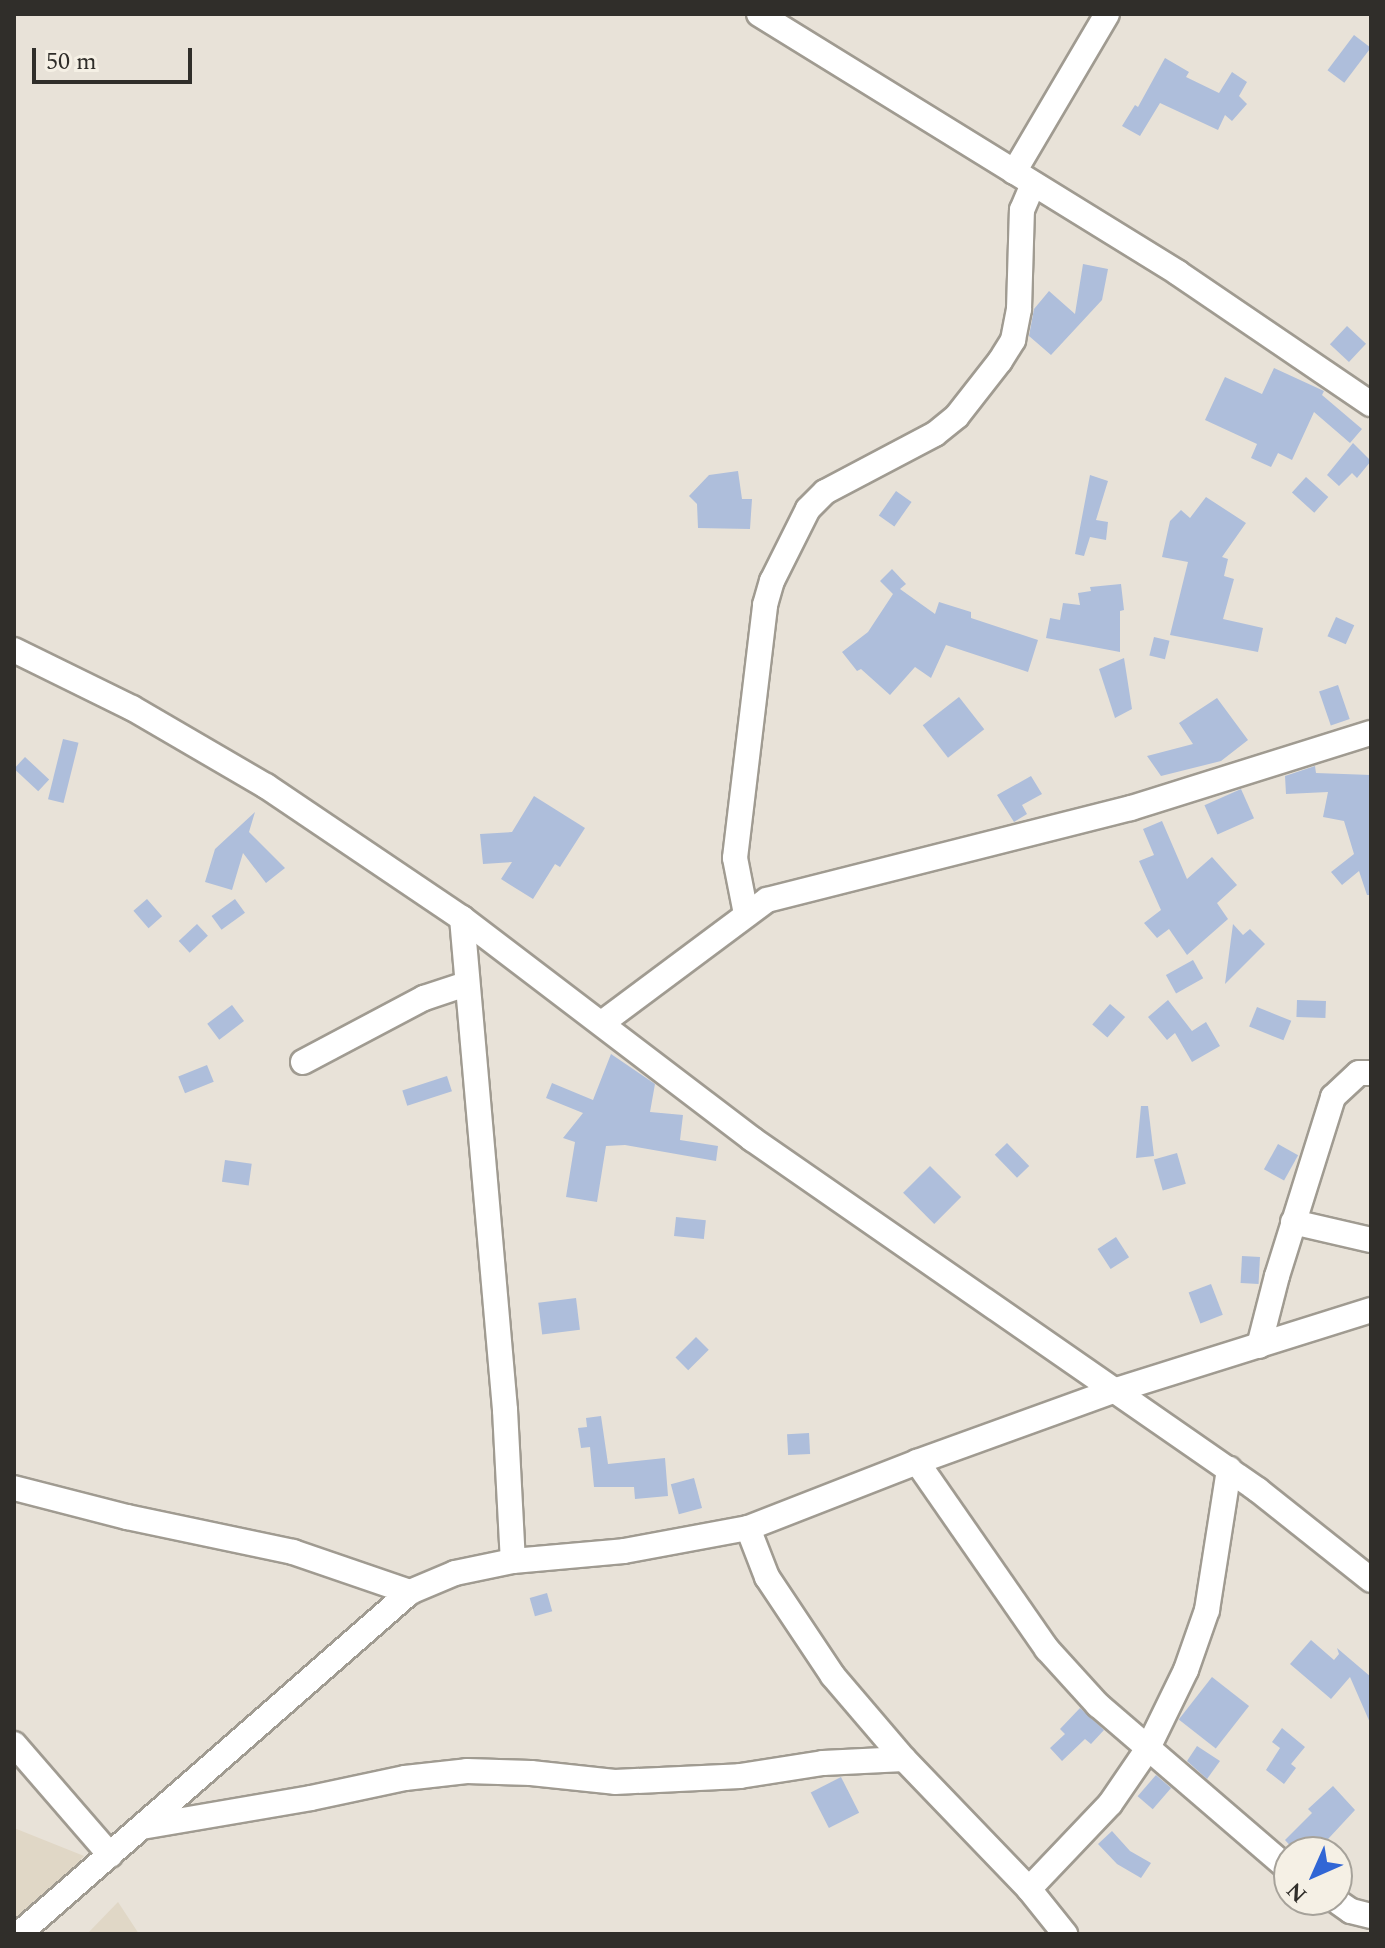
<!DOCTYPE html>
<html>
<head>
<meta charset="utf-8">
<style>
  body { margin:0 }
  #map { position:relative; width:1385px; height:1948px; overflow:hidden; background:#e8e2d8; font-family:Spectral,serif }
  div>[style] { position:absolute }
  .built>* { inset:0; background:#e0d7c6 }
  .building>* { inset:0; background:#aebedb; transform-origin:0 0 }
  .roads { filter:drop-shadow(2px 0 #a09b91) drop-shadow(-2px 0 #a09b91) drop-shadow(0 2px #a09b91) drop-shadow(0 -2px #a09b91) }
  .minor>* { height:24px; margin:-12px; padding:0 12px; transform-origin:12px; border-radius:12px; background:#fff }
  span { translate:-50% -50%; white-space:nowrap; text-align:center; line-height:1.15; -webkit-text-stroke:6px #f5f0e5; paint-order:stroke }
  .frame { position:absolute; inset:0; border:16px solid #302e2a; pointer-events:none }
  .north { position:absolute; left:1273px; top:1836px; width:80px; height:80px; box-sizing:border-box; background:#f5f0e5; border:2px solid #a6a29a; border-radius:50%; rotate:225deg; font-size:22px; font-weight:700; line-height:32px; text-align:center; color:#302e2a }
  .north::after { content:''; display:block; margin:auto; width:28px; height:36px; background:#3166d5; clip-path:polygon(50% 0,100% 100%,50% 72%,0 100%) }
  .scale { position:absolute; left:32px; top:48px; width:160px; height:36px; box-sizing:border-box; border:4px solid #302e2a; border-top:0; padding-left:10px; font-size:24px; line-height:28px; white-space:nowrap; color:#302e2a; -webkit-text-stroke:6px #f5f0e5; paint-order:stroke }
</style>
</head>
<body>
<div id="map">
  <div class="built">
    <div style="clip-path:polygon(14px 1828px,84px 1856px,14px 1933px)"></div>
    <div style="clip-path:polygon(118px 1902px,139px 1934px,87px 1934px)"></div>
  </div>
  <div class="building">
    <div style="left:1354px;top:35px;width:21px;height:44px;rotate:37deg"></div>
    <div style="clip-path:polygon(1165px 58px,1189px 72px,1186px 77px,1219px 93px,1232px 72px,1247px 82px,1239px 96px,1247px 104px,1232px 121px,1225px 115px,1218px 130px,1160px 103px,1140px 136px,1122px 126px,1135px 105px,1138px 107px)"></div>
    <div style="clip-path:polygon(1083px 264px,1108px 269px,1102px 300px,1051px 355px,1029px 336px,1034px 309px,1049px 291px,1075px 314px)"></div>
    <div style="left:1347px;top:326px;width:26px;height:25px;rotate:43deg"></div>
    <div style="clip-path:polygon(1274px 368px,1324px 391px,1322px 395px,1362px 429px,1350px 443px,1314px 412px,1292px 460px,1278px 453px,1271px 467px,1251px 458px,1257px 444px,1205px 420px,1225px 377px,1262px 394px)"></div>
    <div style="clip-path:polygon(1353px 443px,1371px 461px,1357px 478px,1352px 473px,1339px 486px,1327px 475px)"></div>
    <div style="clip-path:polygon(738px 471px,742px 499px,752px 499px,750px 529px,698px 528px,697px 504px,689px 496px,709px 475px)"></div>
    <div style="clip-path:polygon(1090px 475px,1108px 481px,1096px 520px,1108px 522px,1106px 540px,1090px 537px,1084px 556px,1075px 554px)"></div>
    <div style="left:1306px;top:477px;width:30px;height:21px;rotate:42deg"></div>
    <div style="left:896px;top:491px;width:19px;height:30px;rotate:35deg"></div>
    <div style="clip-path:polygon(1206px 497px,1246px 523px,1222px 557px,1228px 559px,1224px 576px,1234px 579px,1223px 619px,1263px 628px,1258px 652px,1170px 635px,1188px 562px,1162px 557px,1170px 521px,1181px 510px,1190px 518px)"></div>
    <div style="clip-path:polygon(892px 569px,906px 584px,900px 589px,935px 614px,939px 602px,971px 612px,971px 618px,1038px 640px,1028px 672px,946px 645px,931px 678px,915px 667px,890px 695px,861px 669px,857px 671px,842px 652px,868px 632px,893px 594px,880px 581px)"></div>
    <div style="clip-path:polygon(1121px 584px,1124px 610px,1120px 611px,1120px 652px,1046px 638px,1050px 618px,1060px 620px,1063px 603px,1080px 605px,1078px 593px,1091px 591px,1090px 587px)"></div>
    <div style="left:1336px;top:617px;width:20px;height:21px;rotate:24deg"></div>
    <div style="left:1154px;top:637px;width:16px;height:19px;rotate:14deg"></div>
    <div style="clip-path:polygon(1124px 658px,1132px 709px,1115px 718px,1099px 669px)"></div>
    <div style="left:1338px;top:685px;width:36px;height:20px;rotate:71deg"></div>
    <div style="left:959px;top:697px;width:41px;height:46px;rotate:52deg"></div>
    <div style="clip-path:polygon(1217px 698px,1248px 740px,1221px 761px,1161px 776px,1147px 756px,1193px 744px,1179px 723px)"></div>
    <div style="left:63px;top:739px;width:16px;height:62px;rotate:14deg"></div>
    <div style="left:25px;top:757px;width:33px;height:16px;rotate:43deg"></div>
    <div style="clip-path:polygon(1315px 766px,1316px 773px,1371px 775px,1371px 895px,1367px 895px,1359px 871px,1342px 885px,1331px 872px,1354px 854px,1344px 821px,1323px 817px,1328px 792px,1286px 794px,1285px 776px)"></div>
    <div style="clip-path:polygon(1031px 776px,1042px 794px,1022px 805px,1027px 814px,1014px 822px,997px 795px)"></div>
    <div style="left:1241px;top:789px;width:32px;height:40px;rotate:66deg"></div>
    <div style="clip-path:polygon(534px 796px,585px 828px,560px 867px,555px 864px,533px 899px,501px 879px,512px 862px,483px 864px,480px 834px,512px 832px)"></div>
    <div style="clip-path:polygon(255px 812px,249px 832px,285px 868px,266px 883px,243px 853px,232px 890px,205px 882px,215px 849px)"></div>
    <div style="clip-path:polygon(1162px 821px,1187px 879px,1212px 857px,1237px 885px,1217px 903px,1228px 919px,1187px 955px,1169px 929px,1157px 938px,1144px 923px,1161px 910px,1139px 861px,1154px 855px,1143px 829px)"></div>
    <div style="left:147px;top:899px;width:23px;height:18px;rotate:49deg"></div>
    <div style="left:235px;top:899px;width:17px;height:29px;rotate:54deg"></div>
    <div style="left:197px;top:924px;width:16px;height:25px;rotate:47deg"></div>
    <div style="clip-path:polygon(1233px 924px,1243px 935px,1250px 929px,1265px 944px,1225px 984px)"></div>
    <div style="left:1193px;top:960px;width:21px;height:31px;rotate:61deg"></div>
    <div style="clip-path:polygon(1168px 1000px,1192px 1031px,1206px 1022px,1220px 1046px,1192px 1062px,1175px 1033px,1167px 1040px,1148px 1017px)"></div>
    <div style="left:1297px;top:1000px;width:29px;height:17px;rotate:2deg"></div>
    <div style="left:1110px;top:1004px;width:20px;height:27px;rotate:41deg"></div>
    <div style="left:232px;top:1005px;width:20px;height:31px;rotate:53deg"></div>
    <div style="left:1257px;top:1007px;width:37px;height:21px;rotate:22deg"></div>
    <div style="clip-path:polygon(611px 1054px,655px 1084px,650px 1112px,683px 1115px,680px 1140px,718px 1146px,716px 1161px,625px 1145px,606px 1146px,597px 1202px,566px 1197px,575px 1142px,563px 1138px,583px 1113px,546px 1098px,552px 1083px,593px 1100px)"></div>
    <div style="left:207px;top:1065px;width:18px;height:31px;rotate:68deg"></div>
    <div style="left:447px;top:1076px;width:16px;height:47px;rotate:72deg"></div>
    <div style="clip-path:polygon(1141px 1106px,1148px 1106px,1154px 1156px,1136px 1158px)"></div>
    <div style="left:1007px;top:1143px;width:32px;height:17px;rotate:46deg"></div>
    <div style="left:1278px;top:1144px;width:23px;height:29px;rotate:29deg"></div>
    <div style="left:1177px;top:1153px;width:32px;height:24px;rotate:74deg"></div>
    <div style="left:225px;top:1160px;width:27px;height:22px;rotate:8deg"></div>
    <div style="left:930px;top:1166px;width:44px;height:38px;rotate:45deg"></div>
    <div style="left:676px;top:1217px;width:30px;height:19px;rotate:6deg"></div>
    <div style="left:1116px;top:1237px;width:24px;height:22px;rotate:57deg"></div>
    <div style="left:1242px;top:1256px;width:18px;height:27px;rotate:3deg"></div>
    <div style="left:1211px;top:1284px;width:33px;height:24px;rotate:69deg"></div>
    <div style="left:576px;top:1298px;width:32px;height:38px;rotate:83deg"></div>
    <div style="left:696px;top:1337px;width:18px;height:29px;rotate:45deg"></div>
    <div style="clip-path:polygon(601px 1416px,608px 1464px,665px 1458px,668px 1496px,635px 1499px,634px 1487px,594px 1487px,590px 1447px,581px 1448px,578px 1428px,587px 1427px,586px 1418px)"></div>
    <div style="left:809px;top:1433px;width:21px;height:22px;rotate:87deg"></div>
    <div style="left:694px;top:1478px;width:31px;height:24px;rotate:75deg"></div>
    <div style="left:547px;top:1593px;width:19px;height:18px;rotate:74deg"></div>
    <div style="clip-path:polygon(1311px 1640px,1334px 1660px,1339px 1654px,1337px 1648px,1371px 1677px,1371px 1725px,1350px 1677px,1331px 1699px,1290px 1664px)"></div>
    <div style="left:1212px;top:1677px;width:47px;height:54px;rotate:38deg"></div>
    <div style="clip-path:polygon(1080px 1708px,1104px 1730px,1091px 1744px,1085px 1739px,1062px 1761px,1050px 1748px,1065px 1734px,1060px 1729px)"></div>
    <div style="clip-path:polygon(1282px 1728px,1305px 1747px,1291px 1764px,1296px 1768px,1284px 1784px,1266px 1770px,1280px 1748px,1272px 1742px)"></div>
    <div style="clip-path:polygon(1197px 1746px,1220px 1761px,1207px 1779px,1187px 1761px)"></div>
    <div style="left:1156px;top:1775px;width:20px;height:28px;rotate:41deg"></div>
    <div style="left:841px;top:1777px;width:40px;height:34px;rotate:63deg"></div>
    <div style="clip-path:polygon(1333px 1786px,1355px 1810px,1316px 1852px,1296px 1852px,1285px 1840px,1312px 1813px,1308px 1809px)"></div>
    <div style="clip-path:polygon(1112px 1831px,1130px 1851px,1151px 1863px,1141px 1878px,1117px 1864px,1098px 1844px)"></div>
  </div>
  <div class="roads">
    <div class="minor">
      <div style="left:759px;top:14px;width:493px;rotate:31.7deg"></div>
      <div style="left:1178px;top:273px;width:233px;rotate:34.2deg"></div>
      <div style="left:1014px;top:172px;width:183px;rotate:-59.5deg"></div>
      <div style="left:14px;top:650px;width:131px;rotate:26.2deg"></div>
      <div style="left:132px;top:708px;width:155px;rotate:30.2deg"></div>
      <div style="left:266px;top:786px;width:236px;rotate:34deg"></div>
      <div style="left:462px;top:918px;width:365px;rotate:37.3deg"></div>
      <div style="left:752px;top:1139px;width:616px;rotate:34.75deg"></div>
      <div style="left:1258px;top:1490px;width:144px;rotate:38.5deg"></div>
      <div style="left:746px;top:914px;width:57px;rotate:-101.1deg"></div>
      <div style="left:735px;top:858px;width:255px;rotate:-83.2deg"></div>
      <div style="left:765px;top:605px;width:25px;rotate:-74deg"></div>
      <div style="left:772px;top:581px;width:80px;rotate:-63.4deg"></div>
      <div style="left:808px;top:509px;width:24px;rotate:-45deg"></div>
      <div style="left:825px;top:492px;width:124px;rotate:-27.8deg"></div>
      <div style="left:935px;top:434px;width:28px;rotate:-39deg"></div>
      <div style="left:957px;top:416px;width:70px;rotate:-52deg"></div>
      <div style="left:1000px;top:361px;width:25px;rotate:-58deg"></div>
      <div style="left:1013px;top:340px;width:32px;rotate:-79deg"></div>
      <div style="left:1019px;top:309px;width:99px;rotate:-88.3deg"></div>
      <div style="left:1022px;top:210px;width:28px;rotate:-67deg"></div>
      <div style="left:462px;top:918px;width:494px;rotate:85deg"></div>
      <div style="left:505px;top:1410px;width:151px;rotate:87deg"></div>
      <div style="left:602px;top:1023px;width:206px;rotate:-36.7deg"></div>
      <div style="left:767px;top:900px;width:375px;rotate:-14.2deg"></div>
      <div style="left:1131px;top:808px;width:251px;rotate:-17.4deg"></div>
      <div style="left:303px;top:1062px;width:137px;rotate:-27.9deg"></div>
      <div style="left:424px;top:998px;width:44px;rotate:-18.4deg"></div>
      <div style="left:1293px;top:1222px;width:80px;rotate:13deg"></div>
      <div style="left:1259px;top:1346px;width:72px;rotate:-75.6deg"></div>
      <div style="left:1277px;top:1276px;width:188px;rotate:-72.6deg"></div>
      <div style="left:1333px;top:1097px;width:35px;rotate:-43deg"></div>
      <div style="left:1359px;top:1073px;width:12px"></div>
      <div style="left:917px;top:1462px;width:228px;rotate:55.2deg"></div>
      <div style="left:1047px;top:1649px;width:76px;rotate:47.7deg"></div>
      <div style="left:1098px;top:1705px;width:252px;rotate:40.7deg"></div>
      <div style="left:14px;top:1488px;width:117px;rotate:14.4deg"></div>
      <div style="left:127px;top:1517px;width:170px;rotate:11.9deg"></div>
      <div style="left:293px;top:1552px;width:124px;rotate:18.9deg"></div>
      <div style="left:748px;top:1528px;width:53px;rotate:68.8deg"></div>
      <div style="left:767px;top:1577px;width:119px;rotate:56.3deg"></div>
      <div style="left:833px;top:1676px;width:109px;rotate:49.5deg"></div>
      <div style="left:904px;top:1759px;width:180px;rotate:46.1deg"></div>
      <div style="left:1029px;top:1889px;width:58px;rotate:51.3deg"></div>
      <div style="left:14px;top:1744px;width:147px;rotate:49.1deg"></div>
      <div style="left:142px;top:1827px;width:171px;rotate:-9.7deg"></div>
      <div style="left:311px;top:1798px;width:96px;rotate:-12deg"></div>
      <div style="left:405px;top:1778px;width:62px;rotate:-6.4deg"></div>
      <div style="left:467px;top:1771px;width:64px;rotate:1.8deg"></div>
      <div style="left:531px;top:1773px;width:84px;rotate:6.1deg"></div>
      <div style="left:615px;top:1782px;width:125px;rotate:-2.7deg"></div>
      <div style="left:740px;top:1776px;width:84px;rotate:-8.9deg"></div>
      <div style="left:823px;top:1763px;width:81px;rotate:-2.8deg"></div>
      <div style="left:1029px;top:1889px;width:117px;rotate:-46.4deg"></div>
      <div style="left:1110px;top:1804px;width:65px;rotate:-55.6deg"></div>
      <div style="left:1147px;top:1750px;width:89px;rotate:-64deg"></div>
      <div style="left:1186px;top:1670px;width:64px;rotate:-70.7deg"></div>
      <div style="left:1207px;top:1610px;width:143px;rotate:-81.1deg"></div>
      <div style="left:1335px;top:1900px;width:19px;rotate:35deg"></div>
      <div style="left:1351px;top:1911px;width:21px;rotate:14deg"></div>
      <div style="left:19px;top:1934px;width:519px;rotate:-41.18deg"></div>
      <div style="left:410px;top:1592px;width:49px;rotate:-22.9deg"></div>
      <div style="left:455px;top:1573px;width:59px;rotate:-11.7deg"></div>
      <div style="left:513px;top:1561px;width:111px;rotate:-5.1deg"></div>
      <div style="left:624px;top:1551px;width:126px;rotate:-10.5deg"></div>
      <div style="left:748px;top:1528px;width:181px;rotate:-21.3deg"></div>
      <div style="left:917px;top:1462px;width:212px;rotate:-19.9deg"></div>
      <div style="left:1116px;top:1390px;width:267px;rotate:-17.4deg"></div>
    </div>
  </div>
  <div class="frame"></div>
  <div class="north">N</div>
  <div class="scale">50 m</div>
</div>
</body>
</html>
